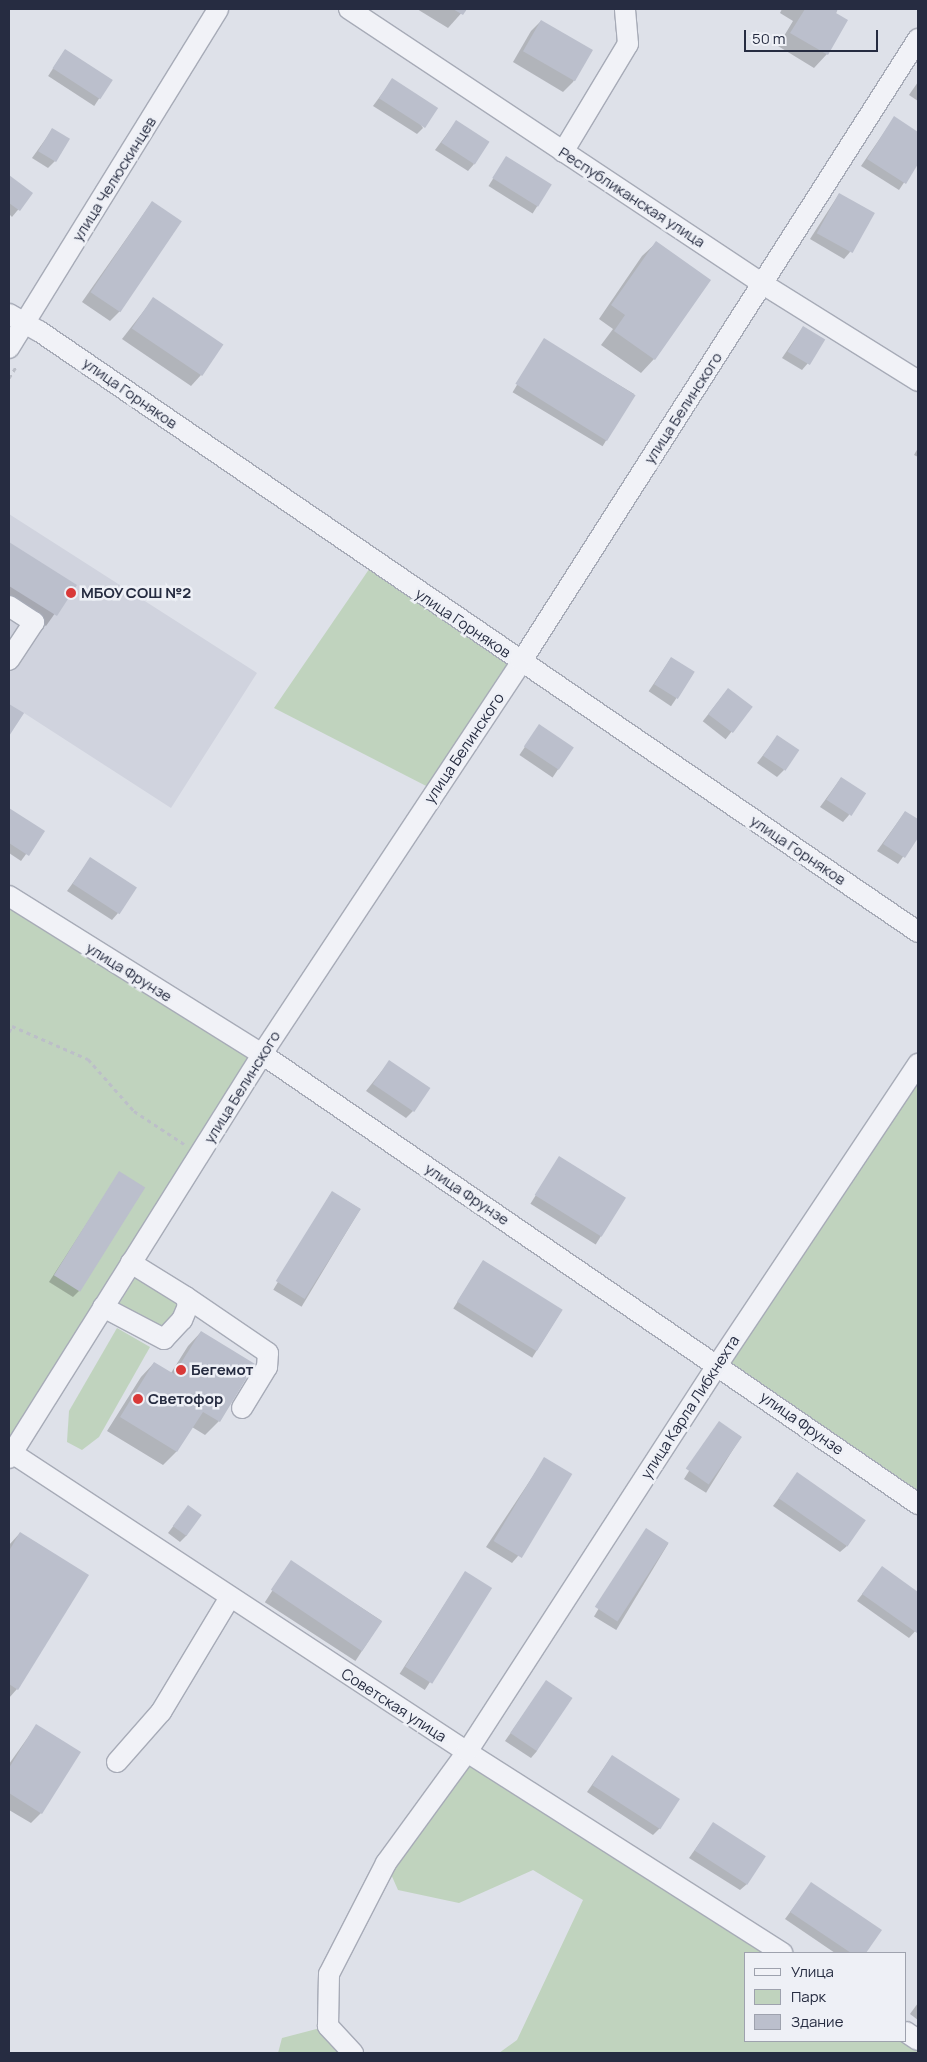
<!DOCTYPE html>
<html>
<head>
<meta charset="utf-8">
<style>
  body { margin:0 }
  #map { position:relative; width:927px; height:2062px; overflow:hidden; background:#dee1e9; font-family:Manrope,sans-serif }
  div>[style] { position:absolute }
  .built>* { inset:0; background:#d0d3de }
  .green>* { inset:0; background:#c0d3be }
  .shadow>* { inset:0; background:#0003; transform-origin:0 0 }
  .building>* { inset:0; background:#bbbfcc; transform-origin:0 0 }
  .path>* { height:3px; margin-top:-1.5px; transform-origin:0; background:repeating-linear-gradient(90deg,#bcbfc8 0 4px,transparent 0 8px) }
  .roads { filter:drop-shadow(1px 0 #a7abb7) drop-shadow(-1px 0 #a7abb7) drop-shadow(0 1px #a7abb7) drop-shadow(0 -1px #a7abb7) }
  .minor>* { height:20px; margin:-10px; padding:0 10px; transform-origin:10px; border-radius:10px; background:#f1f2f7 }
  .dots>* { width:14px; height:14px; translate:-50% -50%; box-sizing:border-box; border:2px solid #eef0f6; border-radius:50% }
  span { translate:-50% -50%; white-space:nowrap; text-align:center; line-height:1.15; -webkit-text-stroke:5px #eef0f6; paint-order:stroke }
  .street-label { font-size:15px; color:#262c41 }
  .poi-label { font-size:15px; color:#262c41; font-weight:700 }
  .left { translate:0 -50%; text-align:left }
  .frame { position:absolute; inset:0; border:10px solid #262c41; pointer-events:none }
  .legend { position:absolute; left:744px; top:1952px; width:162px; height:90px; box-sizing:border-box; background:#eef0f6; border:1px solid #9ea2ae; margin:0; padding:6px 9px; list-style:none; font-size:15px; color:#262c41 }
  .legend li { display:flex; align-items:center; gap:10px; height:25px }
  .legend b { width:25px; border:1px solid #9ea2ae }
  .scale { position:absolute; left:744px; top:30px; width:134px; height:22px; box-sizing:border-box; border:2px solid #262c41; border-top:0; padding-left:6px; font-size:15px; line-height:18px; white-space:nowrap; color:#262c41; -webkit-text-stroke:4px #eef0f6; paint-order:stroke }
</style>
</head>
<body>
<div id="map">
  <div class="built">
    <div style="clip-path:polygon(9px 514px,257px 673px,171px 808px,24px 713px,9px 736px)"></div>
  </div>
  <div class="green">
    <div style="clip-path:polygon(374px 562px,521px 662px,436px 791px,274px 708px)"></div>
    <div style="clip-path:polygon(9px 896px,262px 1054px,9px 1451px)"></div>
    <div style="clip-path:polygon(918px 1064px,918px 1504px,718px 1364px)"></div>
    <div style="clip-path:polygon(137px 1275px,176px 1300px,178px 1308px,172px 1323px,164px 1327px,117px 1307px)"></div>
    <div style="clip-path:polygon(117px 1328px,150px 1347px,99px 1437px,82px 1450px,67px 1442px,69px 1411px)"></div>
    <div style="clip-path:polygon(467px 1752px,782px 1953px,746px 1953px,746px 2041px,918px 2040px,918px 2053px,499px 2053px,517px 2040px,583px 1900px,533px 1870px,459px 1903px,398px 1890px,386px 1863px)"></div>
    <div style="clip-path:polygon(328px 2026px,353px 2053px,278px 2053px,282px 2038px)"></div>
  </div>
  <div class="shadow">
    <div style="clip-path:polygon(417px 9px,465px 9px,448px 28px)"></div>
    <div style="clip-path:polygon(782px 9px,837px 9px,827px 54px,814px 68px,778px 46px,793px 21px,780px 13px)"></div>
    <div style="clip-path:polygon(541px 21px,591px 51px,573px 82px,563px 92px,513px 62px,531px 31px)"></div>
    <div style="left:65px;top:50px;width:55px;height:31px;rotate:33deg"></div>
    <div style="clip-path:polygon(392px 80px,423px 128px,417px 134px,373px 106px)"></div>
    <div style="clip-path:polygon(918px 82px,918px 101px,909px 95px)"></div>
    <div style="clip-path:polygon(894px 118px,918px 133px,918px 162px,899px 190px,861px 166px)"></div>
    <div style="clip-path:polygon(456px 122px,474px 164px,468px 171px,435px 150px)"></div>
    <div style="clip-path:polygon(52px 130px,55px 161px,48px 168px,32px 158px)"></div>
    <div style="left:506px;top:158px;width:52px;height:33px;rotate:32deg"></div>
    <div style="clip-path:polygon(9px 177px,31px 194px,12px 217px,9px 214px)"></div>
    <div style="clip-path:polygon(839px 194px,850px 252px,844px 259px,810px 239px)"></div>
    <div style="clip-path:polygon(152px 202px,120px 311px,110px 321px,82px 302px)"></div>
    <div style="clip-path:polygon(656px 243px,654px 359px,641px 373px,601px 345px,613px 329px,599px 319px,642px 256px)"></div>
    <div style="clip-path:polygon(153px 299px,201px 375px,191px 386px,122px 339px)"></div>
    <div style="clip-path:polygon(803px 327px,808px 363px,802px 370px,782px 358px)"></div>
    <div style="left:544px;top:340px;width:105px;height:61px;rotate:31deg"></div>
    <div style="clip-path:polygon(918px 448px,918px 457px,914px 455px)"></div>
    <div style="clip-path:polygon(9px 544px,75px 585px,46px 626px,9px 602px)"></div>
    <div style="left:671px;top:658px;width:27px;height:40px;rotate:34deg"></div>
    <div style="left:728px;top:689px;width:29px;height:41px;rotate:38deg"></div>
    <div style="left:539px;top:726px;width:40px;height:35px;rotate:34deg"></div>
    <div style="clip-path:polygon(777px 737px,784px 770px,777px 777px,757px 763px)"></div>
    <div style="clip-path:polygon(841px 778px,849px 815px,843px 822px,820px 807px)"></div>
    <div style="clip-path:polygon(9px 809px,43px 831px,21px 861px,9px 853px)"></div>
    <div style="clip-path:polygon(905px 812px,918px 821px,918px 835px,898px 864px,877px 851px)"></div>
    <div style="clip-path:polygon(90px 859px,118px 913px,112px 920px,67px 891px)"></div>
    <div style="clip-path:polygon(389px 1062px,413px 1111px,406px 1118px,366px 1091px)"></div>
    <div style="left:559px;top:1158px;width:77px;height:54px;rotate:32deg"></div>
    <div style="clip-path:polygon(120px 1172px,79px 1291px,73px 1297px,49px 1282px)"></div>
    <div style="left:332px;top:1192px;width:33px;height:114px;rotate:31deg"></div>
    <div style="left:483px;top:1261px;width:93px;height:56px;rotate:32deg"></div>
    <div style="clip-path:polygon(201px 1332px,253px 1365px,219px 1421px,205px 1435px,192px 1427px,176px 1452px,163px 1465px,107px 1431px,141px 1377px,154px 1363px,171px 1373px,188px 1346px)"></div>
    <div style="left:719px;top:1423px;width:26px;height:66px;rotate:32deg"></div>
    <div style="clip-path:polygon(545px 1458px,518px 1556px,512px 1563px,486px 1547px)"></div>
    <div style="clip-path:polygon(797px 1474px,847px 1546px,840px 1552px,773px 1506px)"></div>
    <div style="clip-path:polygon(188px 1507px,187px 1535px,180px 1542px,168px 1533px)"></div>
    <div style="left:646px;top:1530px;width:26px;height:101px;rotate:31deg"></div>
    <div style="clip-path:polygon(20px 1533px,17px 1689px,9px 1698px,9px 1545px)"></div>
    <div style="left:291px;top:1562px;width:108px;height:48px;rotate:33deg"></div>
    <div style="clip-path:polygon(882px 1568px,918px 1594px,918px 1628px,909px 1638px,857px 1601px)"></div>
    <div style="left:465px;top:1573px;width:30px;height:120px;rotate:33deg"></div>
    <div style="clip-path:polygon(546px 1682px,537px 1751px,531px 1758px,505px 1741px)"></div>
    <div style="clip-path:polygon(36px 1726px,41px 1813px,31px 1823px,9px 1810px,9px 1764px)"></div>
    <div style="clip-path:polygon(612px 1756px,660px 1828px,653px 1835px,587px 1792px)"></div>
    <div style="clip-path:polygon(713px 1824px,747px 1884px,740px 1890px,689px 1858px)"></div>
    <div style="clip-path:polygon(811px 1884px,880px 1931px,865px 1953px,835px 1953px,785px 1919px)"></div>
    <div style="clip-path:polygon(918px 2003px,918px 2020px,910px 2014px)"></div>
  </div>
  <div class="building">
    <div style="clip-path:polygon(453px 9px,467px 9px,463px 15px)"></div>
    <div style="clip-path:polygon(805px 9px,838px 9px,836px 13px,848px 20px,828px 55px,790px 33px)"></div>
    <div style="left:541px;top:20px;width:60px;height:36px;rotate:30deg"></div>
    <div style="left:65px;top:49px;width:57px;height:23px;rotate:33deg"></div>
    <div style="left:392px;top:78px;width:55px;height:24px;rotate:33deg"></div>
    <div style="clip-path:polygon(894px 116px,918px 132px,918px 164px,906px 184px,867px 159px)"></div>
    <div style="left:456px;top:120px;width:40px;height:27px;rotate:33deg"></div>
    <div style="left:52px;top:128px;width:21px;height:27px;rotate:31deg"></div>
    <div style="left:506px;top:156px;width:54px;height:26px;rotate:32deg"></div>
    <div style="clip-path:polygon(9px 175px,33px 193px,20px 211px,9px 203px)"></div>
    <div style="left:839px;top:193px;width:41px;height:46px;rotate:29deg"></div>
    <div style="left:152px;top:201px;width:36px;height:110px;rotate:34deg"></div>
    <div style="clip-path:polygon(656px 241px,711px 280px,655px 360px,614px 331px,625px 315px,611px 305px)"></div>
    <div style="left:153px;top:297px;width:85px;height:38px;rotate:34deg"></div>
    <div style="left:803px;top:326px;width:26px;height:30px;rotate:31deg"></div>
    <div style="left:544px;top:338px;width:108px;height:54px;rotate:32deg"></div>
    <div style="clip-path:polygon(9px 542px,77px 585px,57px 616px,9px 586px)"></div>
    <div style="left:671px;top:657px;width:28px;height:32px;rotate:32deg"></div>
    <div style="left:728px;top:688px;width:31px;height:33px;rotate:37deg"></div>
    <div style="clip-path:polygon(9px 704px,24px 713px,9px 736px)"></div>
    <div style="left:539px;top:724px;width:42px;height:27px;rotate:34deg"></div>
    <div style="left:777px;top:735px;width:27px;height:25px;rotate:34deg"></div>
    <div style="left:841px;top:777px;width:30px;height:27px;rotate:33deg"></div>
    <div style="clip-path:polygon(9px 808px,45px 831px,29px 856px,9px 843px)"></div>
    <div style="clip-path:polygon(905px 811px,918px 819px,918px 838px,905px 858px,883px 844px)"></div>
    <div style="left:90px;top:857px;width:56px;height:32px;rotate:33deg"></div>
    <div style="left:389px;top:1060px;width:50px;height:29px;rotate:34deg"></div>
    <div style="left:559px;top:1156px;width:79px;height:46px;rotate:32deg"></div>
    <div style="left:119px;top:1171px;width:31px;height:123px;rotate:32deg"></div>
    <div style="left:332px;top:1191px;width:34px;height:106px;rotate:32deg"></div>
    <div style="left:483px;top:1260px;width:94px;height:49px;rotate:32deg"></div>
    <div style="clip-path:polygon(201px 1331px,255px 1364px,220px 1422px,203px 1412px,177px 1452px,120px 1417px,154px 1362px,174px 1374px)"></div>
    <div style="left:719px;top:1421px;width:28px;height:58px;rotate:35deg"></div>
    <div style="left:544px;top:1457px;width:33px;height:98px;rotate:31deg"></div>
    <div style="left:797px;top:1472px;width:84px;height:32px;rotate:35deg"></div>
    <div style="left:188px;top:1505px;width:17px;height:26px;rotate:36deg"></div>
    <div style="left:646px;top:1528px;width:27px;height:94px;rotate:33deg"></div>
    <div style="clip-path:polygon(20px 1532px,89px 1575px,18px 1690px,9px 1684px,9px 1551px)"></div>
    <div style="left:291px;top:1560px;width:110px;height:36px;rotate:34deg"></div>
    <div style="clip-path:polygon(882px 1566px,918px 1592px,917px 1633px,862px 1594px)"></div>
    <div style="left:465px;top:1571px;width:32px;height:113px;rotate:32deg"></div>
    <div style="left:546px;top:1680px;width:32px;height:64px;rotate:34deg"></div>
    <div style="clip-path:polygon(36px 1724px,81px 1752px,42px 1814px,9px 1793px,9px 1768px)"></div>
    <div style="left:612px;top:1755px;width:81px;height:36px;rotate:33deg"></div>
    <div style="left:713px;top:1822px;width:63px;height:34px;rotate:33deg"></div>
    <div style="clip-path:polygon(811px 1882px,882px 1930px,866px 1953px,851px 1953px,790px 1912px)"></div>
  </div>
  <div class="path">
    <div style="left:9px;top:378px;width:15px;rotate:-58deg"></div>
    <div style="left:9px;top:1032px;width:7px;rotate:-63deg"></div>
    <div style="left:12px;top:1026px;width:83px;rotate:23.5deg"></div>
    <div style="left:88px;top:1059px;width:69px;rotate:48.5deg"></div>
    <div style="left:134px;top:1111px;width:60px;rotate:33.4deg"></div>
  </div>
  <div class="roads">
    <div class="minor">
      <div style="left:349px;top:9px;width:497px;rotate:33.6deg"></div>
      <div style="left:763px;top:284px;width:183px;rotate:32deg"></div>
      <div style="left:563px;top:152px;width:126px;rotate:-59deg"></div>
      <div style="left:628px;top:44px;width:35px;rotate:-95deg"></div>
      <div style="left:9px;top:314px;width:34px;rotate:30deg"></div>
      <div style="left:39px;top:331px;width:1065px;rotate:34.36deg"></div>
      <div style="left:9px;top:348px;width:398px;rotate:-58.3deg"></div>
      <div style="left:9px;top:606px;width:30px;rotate:33deg"></div>
      <div style="left:34px;top:622px;width:45px;rotate:123.3deg"></div>
      <div style="left:9px;top:896px;width:298px;rotate:32deg"></div>
      <div style="left:262px;top:1054px;width:796px;rotate:34.45deg"></div>
      <div style="left:186px;top:1297px;width:99px;rotate:34.3deg"></div>
      <div style="left:268px;top:1353px;width:14px;rotate:94deg"></div>
      <div style="left:267px;top:1367px;width:48px;rotate:121.4deg"></div>
      <div style="left:103px;top:1307px;width:69px;rotate:27.7deg"></div>
      <div style="left:164px;top:1339px;width:26px;rotate:-47deg"></div>
      <div style="left:182px;top:1320px;width:15px;rotate:-67deg"></div>
      <div style="left:188px;top:1306px;width:9px;rotate:-103deg"></div>
      <div style="left:186px;top:1297px;width:65px;rotate:-148.3deg"></div>
      <div style="left:9px;top:1451px;width:548px;rotate:33.31deg"></div>
      <div style="left:467px;top:1752px;width:374px;rotate:32.5deg"></div>
      <div style="left:9px;top:1458px;width:477px;rotate:-57.9deg"></div>
      <div style="left:262px;top:1054px;width:470px;rotate:-56.5deg"></div>
      <div style="left:521px;top:662px;width:739px;rotate:-57.49deg"></div>
      <div style="left:117px;top:1762px;width:67px;rotate:-48.7deg"></div>
      <div style="left:161px;top:1712px;width:134px;rotate:-59deg"></div>
      <div style="left:906px;top:2032px;width:14px;rotate:34deg"></div>
      <div style="left:353px;top:2053px;width:37px;rotate:-133deg"></div>
      <div style="left:328px;top:2026px;width:52px;rotate:-88.9deg"></div>
      <div style="left:329px;top:1974px;width:125px;rotate:-62.8deg"></div>
      <div style="left:386px;top:1863px;width:137px;rotate:-53.9deg"></div>
      <div style="left:467px;top:1752px;width:462px;rotate:-57.1deg"></div>
      <div style="left:718px;top:1364px;width:361px;rotate:-56.3deg"></div>
    </div>
  </div>
  <div class="dots">
    <div style="left:71px;top:593px;background:#d93938"></div>
    <div style="left:181px;top:1370px;background:#d93938"></div>
    <div style="left:138px;top:1399px;background:#d93938"></div>
  </div>
  <div class="street-label">
    <span style="left:114px;top:179px;rotate:-58deg">улица Челюскинцев</span>
    <span style="left:632px;top:197px;rotate:33deg">Республиканская улица</span>
    <span style="left:130px;top:393px;rotate:35deg">улица Горняков</span>
    <span style="left:683px;top:408px;rotate:-57deg">улица Белинского</span>
    <span style="left:463px;top:623px;rotate:34deg">улица Горняков</span>
    <span style="left:464px;top:748px;rotate:-56deg">улица Белинского</span>
    <span style="left:798px;top:850px;rotate:34deg">улица Горняков</span>
    <span style="left:129px;top:972px;rotate:32deg">улица Фрунзе</span>
    <span style="left:242px;top:1087px;rotate:-58deg">улица Белинского</span>
    <span style="left:467px;top:1194px;rotate:34deg">улица Фрунзе</span>
    <span style="left:690px;top:1407px;rotate:-57deg">улица Карла Либкнехта</span>
    <span style="left:802px;top:1423px;rotate:35deg">улица Фрунзе</span>
    <span style="left:394px;top:1705px;rotate:33deg">Советская улица</span>
  </div>
  <div class="poi-label">
    <span class="left" style="left:81px;top:593px">МБОУ СОШ №2</span>
    <span class="left" style="left:191px;top:1370px">Бегемот</span>
    <span class="left" style="left:148px;top:1399px">Светофор</span>
  </div>
  <div class="frame"></div>
  <ul class="legend">
  <li><b style="height:6px;background:#f1f2f7"></b>Улица</li>
  <li><b style="height:14px;background:#c0d3be"></b>Парк</li>
  <li><b style="height:14px;background:#bbbfcc"></b>Здание</li>
  </ul>
  <div class="scale">50 m</div>
</div>
</body>
</html>
